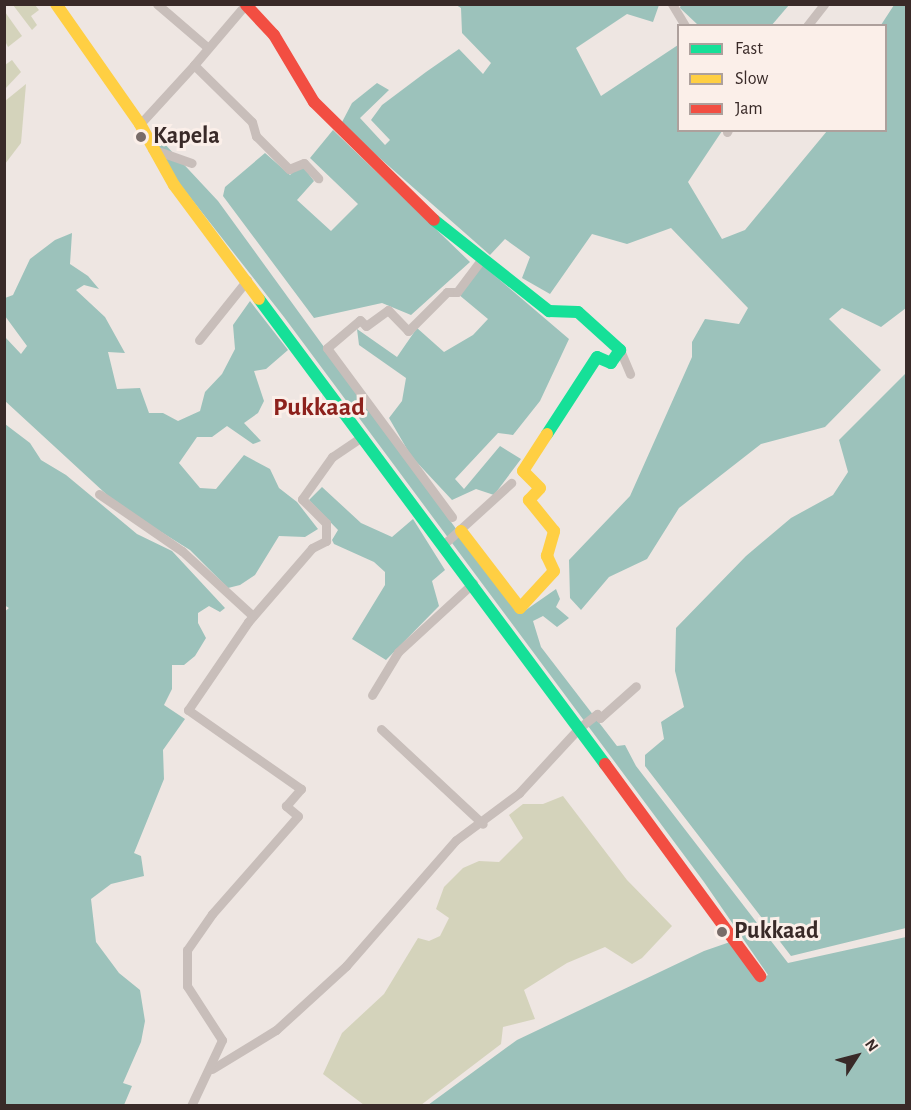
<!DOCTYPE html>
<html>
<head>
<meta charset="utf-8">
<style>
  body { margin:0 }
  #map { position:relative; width:911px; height:1110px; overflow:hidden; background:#eee6e2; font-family:"Alegreya Sans",sans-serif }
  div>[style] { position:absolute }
  .green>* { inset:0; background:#d4d3bb }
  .water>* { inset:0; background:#9cc2bb }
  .street>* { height:9px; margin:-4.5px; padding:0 4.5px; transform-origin:4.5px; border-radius:4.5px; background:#c8beba }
  .fast>* { height:12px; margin:-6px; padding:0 6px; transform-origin:6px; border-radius:6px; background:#16e098 }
  .slow>* { height:12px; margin:-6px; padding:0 6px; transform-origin:6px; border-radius:6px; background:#ffcf43 }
  .jam>* { height:12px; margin:-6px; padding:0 6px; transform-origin:6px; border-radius:6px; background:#f24e42 }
  .dots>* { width:16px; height:16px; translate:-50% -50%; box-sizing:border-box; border:3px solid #fbefe9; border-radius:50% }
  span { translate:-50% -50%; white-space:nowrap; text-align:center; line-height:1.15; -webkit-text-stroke:6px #fbefe9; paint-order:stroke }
  .poi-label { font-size:24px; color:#392a28; font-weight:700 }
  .left { translate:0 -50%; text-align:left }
  .neighbourhood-label { font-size:26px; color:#8d211c; font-weight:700 }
  .frame { position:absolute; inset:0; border:6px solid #392a28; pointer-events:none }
  .legend { position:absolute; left:677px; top:24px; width:210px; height:108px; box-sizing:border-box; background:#fbefe9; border:2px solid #ada09c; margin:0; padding:8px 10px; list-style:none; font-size:18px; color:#392a28 }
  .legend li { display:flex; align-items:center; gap:12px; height:30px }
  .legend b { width:30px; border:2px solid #ada09c }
  .north { position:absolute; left:827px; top:1026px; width:60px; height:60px; -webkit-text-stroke:4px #fbefe9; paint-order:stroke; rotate:54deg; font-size:16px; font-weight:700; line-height:24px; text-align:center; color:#392a28 }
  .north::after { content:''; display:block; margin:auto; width:21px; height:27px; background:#392a28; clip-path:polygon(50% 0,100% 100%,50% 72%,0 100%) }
</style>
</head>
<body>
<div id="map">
  <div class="green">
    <div style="clip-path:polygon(13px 5px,35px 5px,39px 10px,31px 16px,37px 25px,32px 30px)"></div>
    <div style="clip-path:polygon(5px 12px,22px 36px,8px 47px,5px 41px)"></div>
    <div style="clip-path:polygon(12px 60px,21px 72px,5px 89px,5px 65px)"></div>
    <div style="clip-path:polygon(26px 84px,21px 143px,5px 164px,5px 101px)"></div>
    <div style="clip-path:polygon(563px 796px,627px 880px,672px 926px,642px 958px,632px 964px,605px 947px,567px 963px,524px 990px,535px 1019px,503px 1027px,501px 1044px,421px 1105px,364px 1105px,323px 1074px,342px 1033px,384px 994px,418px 938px,429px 941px,440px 936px,449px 918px,436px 909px,444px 887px,463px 868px,479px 861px,499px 862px,523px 838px,509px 815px,523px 804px,543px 804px)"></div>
  </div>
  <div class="water">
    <div style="clip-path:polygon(681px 4px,789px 5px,771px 26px,698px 25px,680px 8px)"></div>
    <div style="clip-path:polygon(456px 5px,659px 5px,653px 22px,627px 14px,576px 48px,601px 96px,678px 45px,678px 130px,722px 131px,688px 182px,722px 239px,745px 230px,827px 131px,886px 130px,886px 26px,881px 25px,894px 5px,906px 5px,906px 308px,881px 327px,842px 308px,829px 319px,881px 370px,825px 427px,761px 444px,679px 508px,647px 559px,609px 577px,581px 610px,570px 598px,569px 560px,630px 496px,692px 357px,692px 342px,705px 319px,739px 324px,748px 308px,671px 228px,627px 244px,592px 234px,550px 294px,522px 278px,530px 257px,505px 239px,490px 255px,341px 124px,352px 103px,377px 83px,389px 90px,360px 118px,385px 145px,390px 140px,371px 120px,382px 105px,426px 72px,459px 49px,483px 74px,491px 63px,462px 33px,461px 8px)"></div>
    <div style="clip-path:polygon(333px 130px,470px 262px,411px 315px,382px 303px,314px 318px,223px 196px,225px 187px,265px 153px,290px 175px,301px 164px,314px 181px,297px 200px,331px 231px,358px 204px,310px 158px)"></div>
    <div style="clip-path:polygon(161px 140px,218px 201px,462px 537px,523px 612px,556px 589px,560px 599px,556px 607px,569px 618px,557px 627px,543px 616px,533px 621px,541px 647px,617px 746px,625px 745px,636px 766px,788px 963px,906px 937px,906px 1105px,428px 1105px,517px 1040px,704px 951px,730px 942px,759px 980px,768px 975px,704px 882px,284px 317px,175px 178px,155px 142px)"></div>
    <div style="clip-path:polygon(72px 233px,70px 264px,88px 276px,99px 289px,84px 285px,76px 290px,105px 317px,125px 353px,108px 352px,117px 389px,140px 388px,149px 413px,163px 413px,178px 421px,200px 411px,205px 392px,222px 374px,235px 349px,233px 325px,250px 301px,288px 350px,266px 369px,254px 371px,264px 401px,258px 413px,244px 423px,261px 441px,253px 444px,227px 426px,212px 437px,197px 437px,179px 463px,200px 488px,216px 489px,244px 455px,270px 469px,279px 488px,297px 502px,318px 529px,305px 537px,279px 536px,255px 575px,240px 585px,228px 588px,190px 550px,118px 505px,4px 400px,5px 337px,21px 354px,27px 346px,5px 316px,5px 298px,13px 295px,30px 259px,55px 240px)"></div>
    <div style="clip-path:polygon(481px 264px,569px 339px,540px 401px,513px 435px,498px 433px,455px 479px,464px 489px,500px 446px,521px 459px,494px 495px,476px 489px,452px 500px,411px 456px,389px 418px,402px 401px,406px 378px,359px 345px,357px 329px,397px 357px,417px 328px,444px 352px,473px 335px,488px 319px,458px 294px)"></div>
    <div style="clip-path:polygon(906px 373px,906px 928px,791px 956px,645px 766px,645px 755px,664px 739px,661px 722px,684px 707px,675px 671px,676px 628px,746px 556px,791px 518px,833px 495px,848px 472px,839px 440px)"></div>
    <div style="clip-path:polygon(5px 424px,30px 443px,41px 460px,66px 475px,137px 534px,172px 551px,225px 608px,220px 612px,209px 606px,198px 613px,198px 623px,206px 638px,195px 656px,184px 665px,172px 665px,172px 689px,164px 705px,185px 719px,163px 750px,164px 779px,134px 853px,141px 856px,144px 876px,111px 884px,91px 899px,96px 942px,119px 973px,140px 990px,145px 1021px,141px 1042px,123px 1083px,132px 1086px,124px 1105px,5px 1105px,4px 612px,9px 608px,4px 605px)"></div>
    <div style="clip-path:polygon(322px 487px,361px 523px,392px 537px,413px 519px,445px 570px,432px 581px,439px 606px,386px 660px,352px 639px,385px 585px,385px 572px,374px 562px,334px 544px,332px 540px,338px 530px,309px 500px)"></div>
  </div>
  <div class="street">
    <div style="left:157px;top:4px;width:65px;rotate:40.6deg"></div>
    <div style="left:672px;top:4px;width:26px;rotate:59deg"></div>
    <div style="left:807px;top:26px;width:28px;rotate:-52deg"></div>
    <div style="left:194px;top:65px;width:80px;rotate:-49.6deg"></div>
    <div style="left:140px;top:124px;width:80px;rotate:-47.5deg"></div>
    <div style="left:194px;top:65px;width:81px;rotate:44.5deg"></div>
    <div style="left:252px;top:122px;width:15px;rotate:74deg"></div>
    <div style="left:256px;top:136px;width:47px;rotate:45deg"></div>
    <div style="left:289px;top:169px;width:16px;rotate:-22deg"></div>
    <div style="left:304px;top:163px;width:21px;rotate:47deg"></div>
    <div style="left:727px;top:132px;width:2px;rotate:-63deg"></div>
    <div style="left:152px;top:149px;width:42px;rotate:19.3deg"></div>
    <div style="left:199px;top:340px;width:77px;rotate:-51.3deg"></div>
    <div style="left:620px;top:350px;width:26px;rotate:67deg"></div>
    <div style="left:99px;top:494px;width:101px;rotate:34.5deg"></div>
    <div style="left:182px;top:551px;width:96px;rotate:42.5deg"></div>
    <div style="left:452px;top:517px;width:210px;rotate:-126.5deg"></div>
    <div style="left:327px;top:348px;width:43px;rotate:-40.3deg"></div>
    <div style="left:360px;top:320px;width:8px;rotate:45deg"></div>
    <div style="left:366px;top:326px;width:27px;rotate:-36deg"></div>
    <div style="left:388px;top:310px;width:29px;rotate:46deg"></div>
    <div style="left:408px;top:331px;width:55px;rotate:-45deg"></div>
    <div style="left:447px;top:292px;width:10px"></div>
    <div style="left:457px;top:292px;width:40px;rotate:-53deg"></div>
    <div style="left:444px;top:544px;width:91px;rotate:-42.3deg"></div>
    <div style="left:372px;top:695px;width:50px;rotate:-58.8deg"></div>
    <div style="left:398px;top:652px;width:102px;rotate:-42.6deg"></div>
    <div style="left:381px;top:729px;width:139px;rotate:43deg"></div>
    <div style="left:212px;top:1069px;width:75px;rotate:-31.4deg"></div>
    <div style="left:276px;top:1030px;width:95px;rotate:-42.4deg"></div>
    <div style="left:346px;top:966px;width:167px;rotate:-48.9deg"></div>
    <div style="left:456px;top:840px;width:79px;rotate:-36.7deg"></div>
    <div style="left:519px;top:793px;width:88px;rotate:-47.3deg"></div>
    <div style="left:579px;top:728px;width:23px;rotate:-38deg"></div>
    <div style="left:597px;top:714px;width:5px;rotate:53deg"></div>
    <div style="left:600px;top:718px;width:48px;rotate:-41.6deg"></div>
    <div style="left:191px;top:1106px;width:73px;rotate:-64.8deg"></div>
    <div style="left:222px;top:1040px;width:64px;rotate:-122.9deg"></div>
    <div style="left:187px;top:986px;width:36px;rotate:-90deg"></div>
    <div style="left:187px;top:950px;width:44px;rotate:-55.2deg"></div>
    <div style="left:212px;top:914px;width:130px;rotate:-48.7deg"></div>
    <div style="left:298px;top:816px;width:16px;rotate:-140deg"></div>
    <div style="left:286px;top:806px;width:23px;rotate:-49deg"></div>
    <div style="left:301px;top:789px;width:138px;rotate:-145deg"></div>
    <div style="left:188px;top:710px;width:107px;rotate:-55.7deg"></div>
    <div style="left:248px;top:622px;width:98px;rotate:-49.1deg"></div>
    <div style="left:312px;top:548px;width:16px;rotate:-27deg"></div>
    <div style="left:326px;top:541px;width:18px;rotate:-90deg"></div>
    <div style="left:326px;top:523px;width:34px;rotate:-135deg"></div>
    <div style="left:302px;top:499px;width:52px;rotate:-54.5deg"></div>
    <div style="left:332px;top:457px;width:37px;rotate:-34deg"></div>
  </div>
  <div class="fast">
    <div style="left:434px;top:220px;width:147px;rotate:38.4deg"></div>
    <div style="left:549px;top:311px;width:29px;rotate:2deg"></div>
    <div style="left:578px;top:312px;width:57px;rotate:42.1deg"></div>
    <div style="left:620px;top:350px;width:16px;rotate:125deg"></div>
    <div style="left:611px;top:363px;width:15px;rotate:-157deg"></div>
    <div style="left:597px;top:357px;width:92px;rotate:123deg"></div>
    <div style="left:259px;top:299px;width:580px;rotate:53.35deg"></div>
  </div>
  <div class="slow">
    <div style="left:56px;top:4px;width:146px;rotate:55deg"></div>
    <div style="left:140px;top:124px;width:70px;rotate:60.9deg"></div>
    <div style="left:174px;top:185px;width:142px;rotate:53.3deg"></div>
    <div style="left:461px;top:531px;width:97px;rotate:52.5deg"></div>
    <div style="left:520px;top:608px;width:50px;rotate:-47.4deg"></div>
    <div style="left:554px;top:571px;width:17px;rotate:-115deg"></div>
    <div style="left:547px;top:556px;width:26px;rotate:-74deg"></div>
    <div style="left:554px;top:531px;width:40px;rotate:-129deg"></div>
    <div style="left:529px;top:500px;width:16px;rotate:-47deg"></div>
    <div style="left:540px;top:488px;width:24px;rotate:-135deg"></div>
    <div style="left:523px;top:471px;width:44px;rotate:-57deg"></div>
  </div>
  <div class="jam">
    <div style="left:246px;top:5px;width:41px;rotate:47deg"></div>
    <div style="left:274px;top:35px;width:78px;rotate:59.2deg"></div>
    <div style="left:314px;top:102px;width:168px;rotate:44.5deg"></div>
    <div style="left:605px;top:764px;width:263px;rotate:53.8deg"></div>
  </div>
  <div class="dots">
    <div style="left:141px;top:137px;background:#786c69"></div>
    <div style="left:722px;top:932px;background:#786c69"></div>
  </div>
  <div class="poi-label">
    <span class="left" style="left:153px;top:137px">Kapela</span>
    <span class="left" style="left:734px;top:932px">Pukkaad</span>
  </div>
  <div class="neighbourhood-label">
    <span style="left:319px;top:408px">Pukkaad</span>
  </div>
  <div class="frame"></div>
  <ul class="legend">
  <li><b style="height:8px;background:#16e098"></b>Fast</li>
  <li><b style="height:8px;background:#ffcf43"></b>Slow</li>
  <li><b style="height:8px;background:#f24e42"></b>Jam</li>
  </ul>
  <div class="north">N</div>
</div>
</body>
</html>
